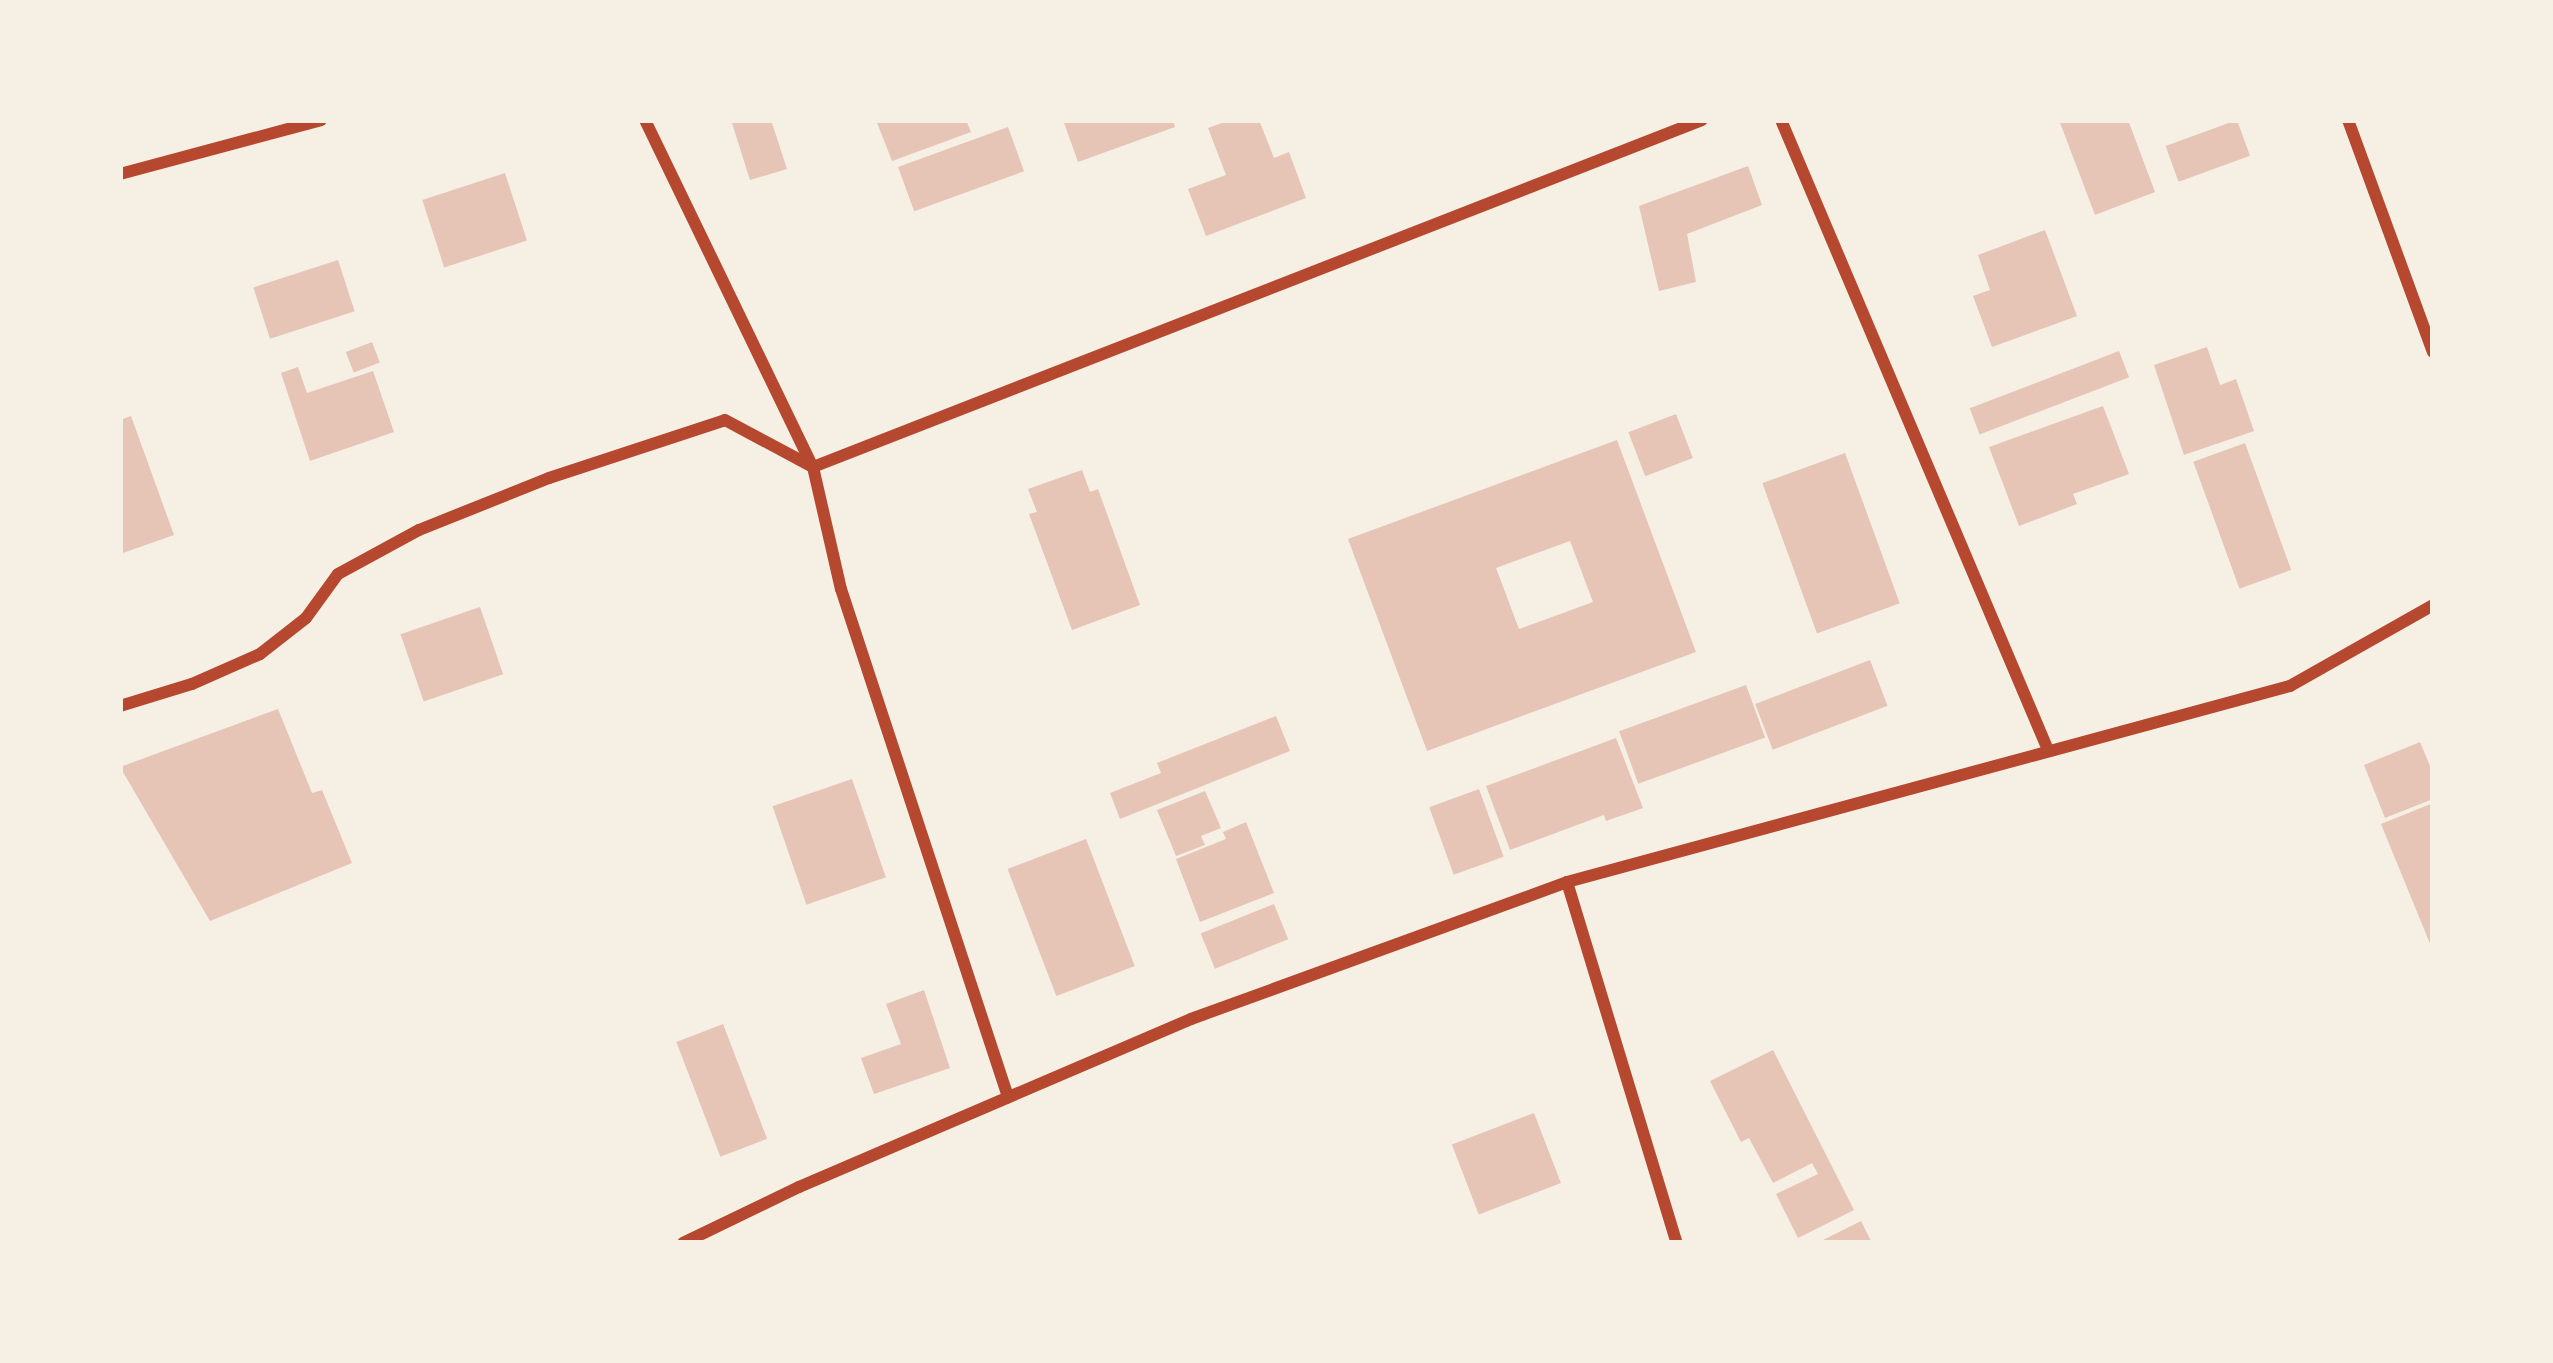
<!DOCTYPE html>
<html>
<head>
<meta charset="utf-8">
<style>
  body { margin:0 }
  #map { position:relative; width:2553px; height:1363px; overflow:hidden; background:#f6efe4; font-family:"PT Sans Narrow",sans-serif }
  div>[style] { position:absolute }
  .building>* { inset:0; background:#e6c5b7; transform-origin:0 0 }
  .minor>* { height:12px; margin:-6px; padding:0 6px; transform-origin:6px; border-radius:6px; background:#b5482f }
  span { translate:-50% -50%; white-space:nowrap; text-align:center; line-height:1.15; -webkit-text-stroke:10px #f6efe4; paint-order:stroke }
  .frame { position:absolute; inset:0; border:123px solid #f6efe4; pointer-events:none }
</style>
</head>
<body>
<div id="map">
  <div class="building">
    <div style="clip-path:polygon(731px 120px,771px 120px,787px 169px,750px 180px)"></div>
    <div style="clip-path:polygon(876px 120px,966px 120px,971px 132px,892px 161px)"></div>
    <div style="clip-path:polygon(1063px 120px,1173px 120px,1175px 127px,1078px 162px)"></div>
    <div style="clip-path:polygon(1230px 120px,1259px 120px,1274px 158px,1289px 152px,1306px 198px,1206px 236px,1188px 189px,1226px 175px,1208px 128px)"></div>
    <div style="clip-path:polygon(2059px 120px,2128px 120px,2155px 192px,2095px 215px)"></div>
    <div style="left:2237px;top:120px;width:38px;height:76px;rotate:70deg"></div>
    <div style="left:1008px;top:127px;width:47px;height:117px;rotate:70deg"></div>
    <div style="clip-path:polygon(1748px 166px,1762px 205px,1687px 234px,1696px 282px,1659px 291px,1639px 206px)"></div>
    <div style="left:505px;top:173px;width:71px;height:87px;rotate:72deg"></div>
    <div style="clip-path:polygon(2045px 230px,2077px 316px,1992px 347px,1973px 296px,1990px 290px,1978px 255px)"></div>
    <div style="left:338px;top:260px;width:54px;height:89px;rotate:72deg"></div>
    <div style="left:372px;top:342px;width:22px;height:28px;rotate:69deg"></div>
    <div style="clip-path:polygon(2207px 347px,2220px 385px,2236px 379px,2254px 431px,2184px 455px,2154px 365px)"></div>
    <div style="left:2119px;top:351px;width:28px;height:160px;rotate:69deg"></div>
    <div style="clip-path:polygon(298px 367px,307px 393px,373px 371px,394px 432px,310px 461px,281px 373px)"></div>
    <div style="clip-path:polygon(2103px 406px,2129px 474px,2073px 494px,2077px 504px,2019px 526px,1989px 447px)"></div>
    <div style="left:1676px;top:414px;width:47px;height:51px;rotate:69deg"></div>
    <div style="clip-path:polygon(131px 416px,174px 535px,120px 554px,120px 420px)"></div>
    <div style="clip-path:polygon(evenodd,1617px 440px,1696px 652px,1427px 751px,1348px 539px,1617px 440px,1570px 541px,1593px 602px,1519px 629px,1496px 568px,1570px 541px)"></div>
    <div style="left:2245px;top:443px;width:135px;height:55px;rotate:70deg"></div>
    <div style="left:1845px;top:453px;width:160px;height:88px;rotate:70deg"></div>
    <div style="clip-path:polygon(1082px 470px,1090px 492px,1098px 489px,1140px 605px,1072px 630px,1029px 514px,1037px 512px,1028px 489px)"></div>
    <div style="left:480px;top:607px;width:71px;height:84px;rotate:71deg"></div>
    <div style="left:1870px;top:660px;width:49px;height:123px;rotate:69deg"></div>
    <div style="left:1746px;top:685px;width:56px;height:135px;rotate:70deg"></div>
    <div style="clip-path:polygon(278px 709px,312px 793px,322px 790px,352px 863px,210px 921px,120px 767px)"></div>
    <div style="clip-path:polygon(1276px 716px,1290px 751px,1120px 819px,1110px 793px,1161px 773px,1157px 763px)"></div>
    <div style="clip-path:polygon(1616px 738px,1643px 808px,1606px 821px,1604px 815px,1510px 850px,1486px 786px)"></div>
    <div style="clip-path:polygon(2420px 742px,2433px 773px,2433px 799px,2385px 818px,2364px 765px)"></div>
    <div style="left:852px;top:779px;width:104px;height:84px;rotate:71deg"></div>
    <div style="left:1479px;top:789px;width:72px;height:53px;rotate:70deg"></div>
    <div style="clip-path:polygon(1205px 791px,1221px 828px,1201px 836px,1205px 845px,1176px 856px,1157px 810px)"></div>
    <div style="clip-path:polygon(2433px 803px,2433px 951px,2381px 824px)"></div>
    <div style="clip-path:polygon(1246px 822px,1274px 893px,1200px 922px,1176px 859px,1226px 839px,1223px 832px)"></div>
    <div style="left:1086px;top:839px;width:136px;height:84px;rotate:69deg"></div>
    <div style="left:1274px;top:904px;width:38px;height:79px;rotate:68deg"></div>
    <div style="clip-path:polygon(924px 990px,950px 1068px,874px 1094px,861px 1058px,901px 1044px,886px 1004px)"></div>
    <div style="left:723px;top:1024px;width:123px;height:50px;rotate:69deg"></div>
    <div style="clip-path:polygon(1773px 1050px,1854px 1210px,1798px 1238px,1776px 1194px,1818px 1174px,1812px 1163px,1773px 1183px,1749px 1138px,1741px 1142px,1710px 1081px)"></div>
    <div style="left:1534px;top:1113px;width:75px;height:88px;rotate:69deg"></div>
    <div style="clip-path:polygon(1861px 1221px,1872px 1243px,1817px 1243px)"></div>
  </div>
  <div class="minor">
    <div style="left:645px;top:120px;width:386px;rotate:64.2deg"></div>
    <div style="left:813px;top:467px;width:125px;rotate:77.1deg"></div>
    <div style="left:841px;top:589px;width:535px;rotate:71.8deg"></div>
    <div style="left:1781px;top:120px;width:684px;rotate:67.03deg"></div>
    <div style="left:2348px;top:120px;width:247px;rotate:69.9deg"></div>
    <div style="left:120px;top:174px;width:208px;rotate:-15deg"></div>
    <div style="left:120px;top:706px;width:75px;rotate:-17deg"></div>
    <div style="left:192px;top:684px;width:74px;rotate:-23.8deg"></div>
    <div style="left:260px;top:654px;width:58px;rotate:-38deg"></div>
    <div style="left:306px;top:618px;width:54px;rotate:-54deg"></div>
    <div style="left:338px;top:574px;width:92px;rotate:-28.5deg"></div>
    <div style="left:419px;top:530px;width:140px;rotate:-21.8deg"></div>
    <div style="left:549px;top:478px;width:185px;rotate:-18.2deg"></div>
    <div style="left:725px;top:420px;width:100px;rotate:28.1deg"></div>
    <div style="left:813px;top:467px;width:954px;rotate:-21.32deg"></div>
    <div style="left:1567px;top:882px;width:377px;rotate:73.1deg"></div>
    <div style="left:683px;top:1243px;width:129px;rotate:-25.8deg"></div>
    <div style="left:799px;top:1187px;width:426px;rotate:-23.2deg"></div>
    <div style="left:1191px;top:1019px;width:400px;rotate:-20deg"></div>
    <div style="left:1567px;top:882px;width:749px;rotate:-15.17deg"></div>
    <div style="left:2290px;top:686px;width:164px;rotate:-29.5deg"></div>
  </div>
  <div class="frame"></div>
</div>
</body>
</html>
